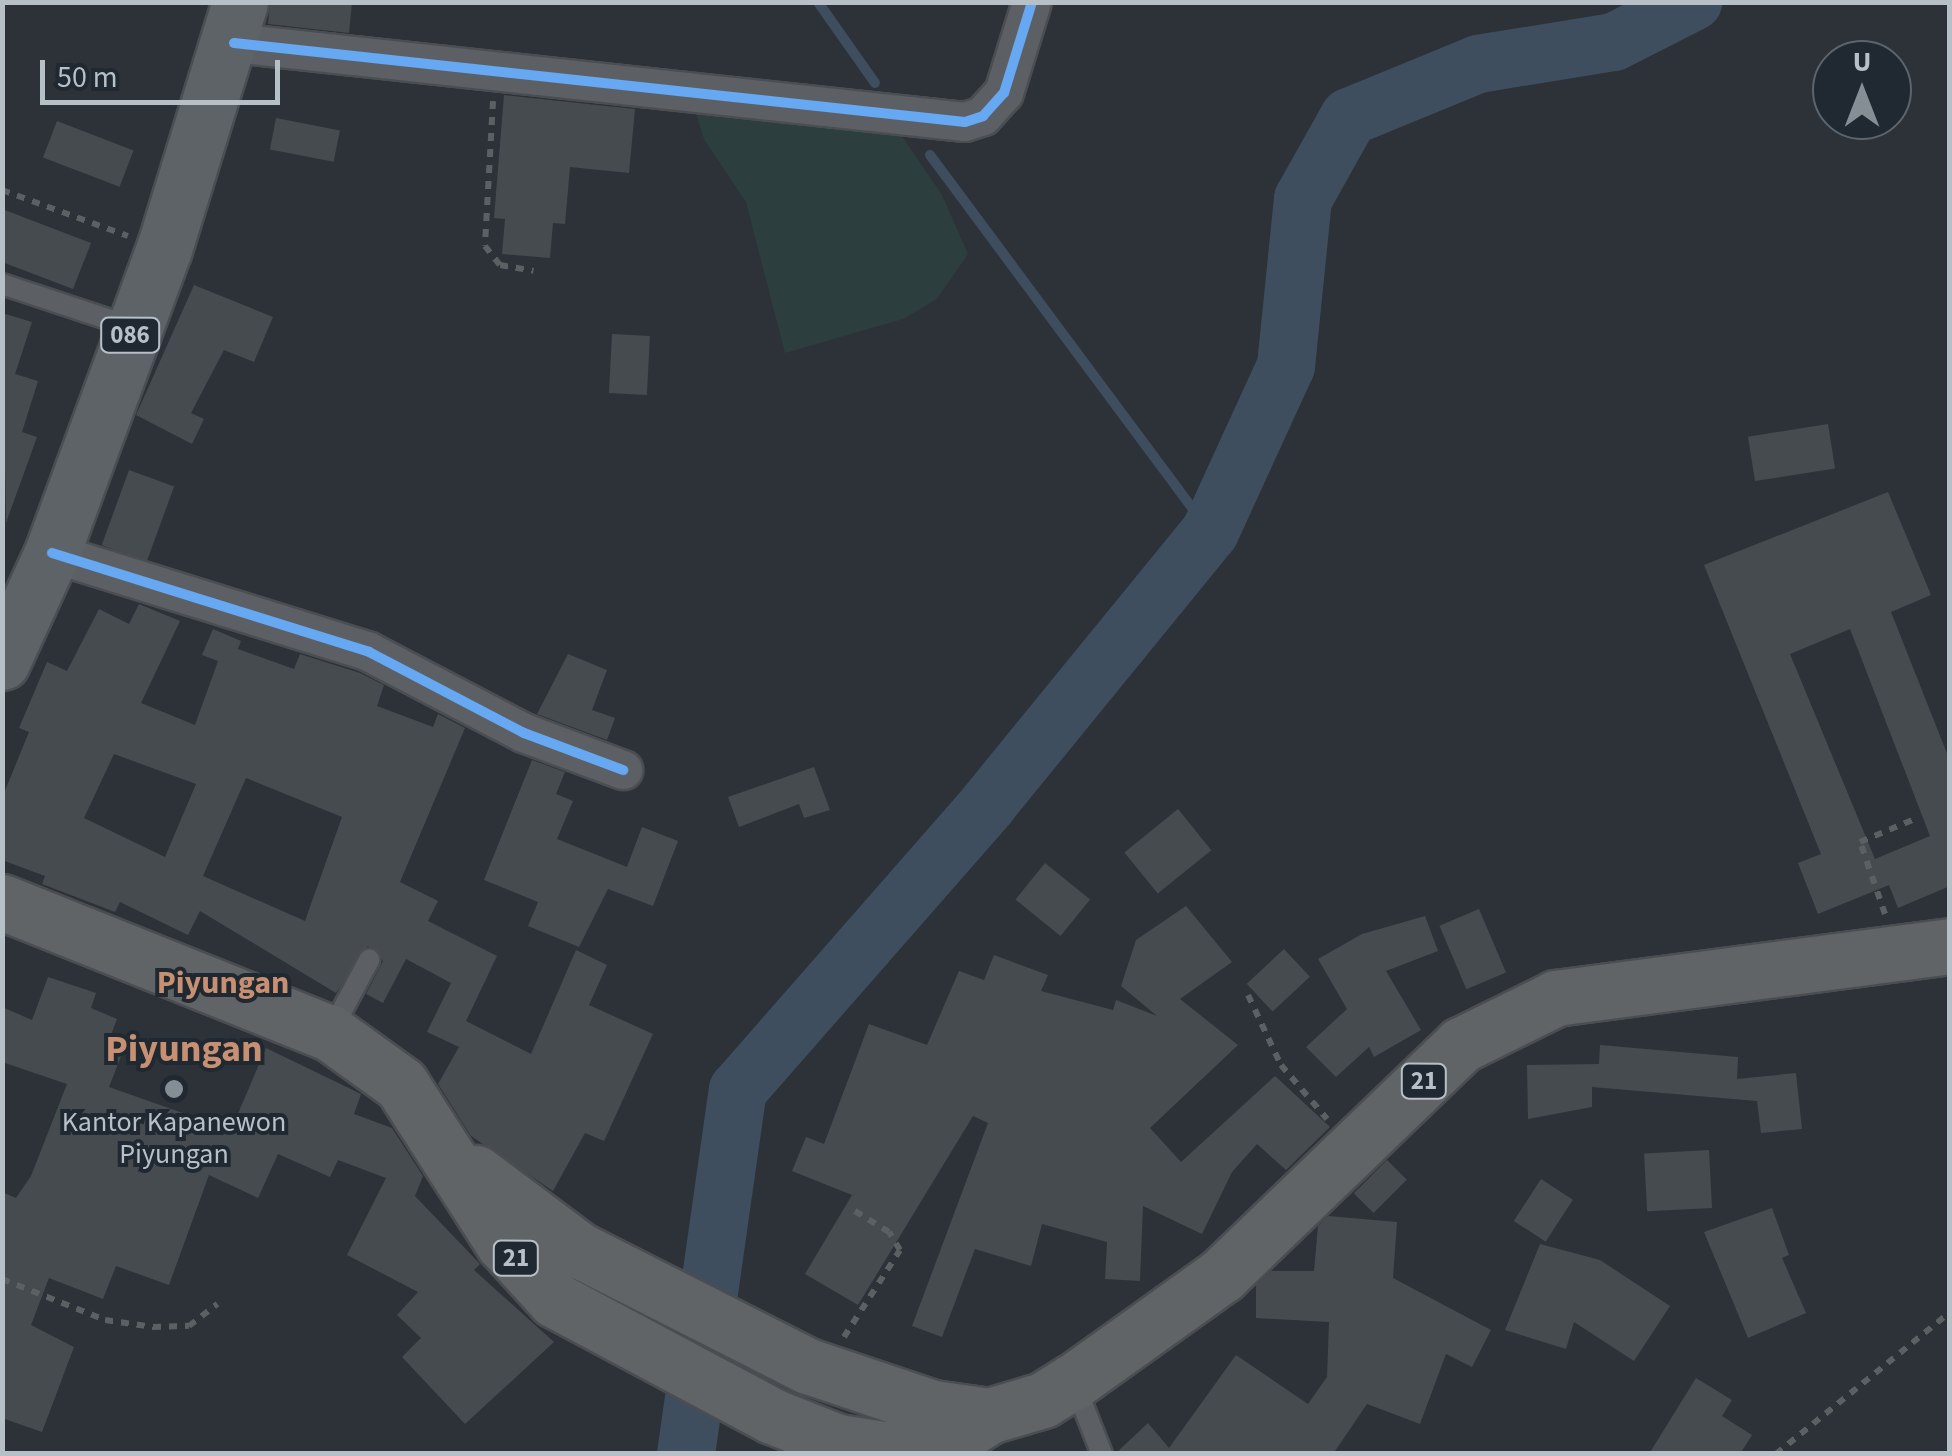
<!DOCTYPE html>
<html>
<head>
<meta charset="utf-8">
<style>
  body { margin:0 }
  #map { position:relative; width:1952px; height:1456px; overflow:hidden; background:#2c3238; font-family:"Source Sans 3",sans-serif }
  div>[style] { position:absolute }
  .green>* { inset:0; background:#2d3e3e }
  .stream>* { height:10px; margin:-5px; padding:0 5px; transform-origin:5px; border-radius:5px; background:#3e4e5f }
  .river>* { height:58px; margin:-29px; padding:0 29px; transform-origin:29px; border-radius:29px; background:#3e4e5f }
  .building>* { inset:0; background:#464b50; transform-origin:0 0 }
  .path>* { height:6px; margin-top:-3px; transform-origin:0; background:repeating-linear-gradient(90deg,#5b6063 0 8px,transparent 0 16px) }
  .roads { filter:drop-shadow(2px 0 #4a4e52) drop-shadow(-2px 0 #4a4e52) drop-shadow(0 2px #4a4e52) drop-shadow(0 -2px #4a4e52) }
  .service>* { height:20px; margin:-10px; padding:0 10px; transform-origin:10px; border-radius:10px; background:#5c6065 }
  .minor>* { height:38px; margin:-19px; padding:0 19px; transform-origin:19px; border-radius:19px; background:#5c6065 }
  .primary>* { height:55px; margin:-27.5px; padding:0 27.5px; transform-origin:27.5px; border-radius:27.5px; background:#5e6367 }
  .trunk>* { height:55px; margin:-27.5px; padding:0 27.5px; transform-origin:27.5px; border-radius:27.5px; background:#606466 }
  .cycleway>* { height:10px; margin:-5px; padding:0 5px; transform-origin:5px; border-radius:5px; background:#66a8f1 }
  .dots>* { width:28px; height:28px; translate:-50% -50%; box-sizing:border-box; border:5px solid #202931; border-radius:50% }
  span { translate:-50% -50%; white-space:nowrap; text-align:center; line-height:1.15; -webkit-text-stroke:8px #202931; paint-order:stroke }
  .shield-label span { padding:2px 8px; background:#202931; border:2px solid; border-radius:8px; -webkit-text-stroke-width:0 }
  .shield-label { font-size:25px; color:#b7bfc7; font-weight:700 }
  .poi-label { font-size:28px; color:#b7bfc7 }
  .quarter-label { font-size:32px; color:#c89072; font-weight:700 }
  .district-label { font-size:38px; color:#c89072; font-weight:700 }
  .frame { position:absolute; inset:0; border:5px solid #b7bfc7; pointer-events:none }
  .north { position:absolute; left:1812px; top:40px; width:100px; height:100px; box-sizing:border-box; background:#202931; border:2px solid #5c656d; border-radius:50%; rotate:0deg; font-size:28px; font-weight:700; line-height:40px; text-align:center; color:#b7bfc7 }
  .north::after { content:''; display:block; margin:auto; width:35px; height:45px; background:#868e95; clip-path:polygon(50% 0,100% 100%,50% 72%,0 100%) }
  .scale { position:absolute; left:40px; top:60px; width:240px; height:45px; box-sizing:border-box; border:5px solid #b7bfc7; border-top:0; padding-left:12px; font-size:30px; line-height:35px; white-space:nowrap; color:#b7bfc7; -webkit-text-stroke:8px #202931; paint-order:stroke }
</style>
</head>
<body>
<div id="map">
  <div class="green">
    <div style="clip-path:polygon(695px 111px,897px 129px,942px 195px,968px 254px,937px 299px,903px 319px,785px 353px,746px 202px,704px 139px)"></div>
  </div>
  <div class="stream">
    <div style="left:818px;top:2px;width:99px;rotate:54.9deg"></div>
    <div style="left:930px;top:155px;width:470px;rotate:53.4deg"></div>
  </div>
  <div class="river">
    <div style="left:686px;top:1454px;width:368px;rotate:-81.9deg"></div>
    <div style="left:738px;top:1090px;width:380px;rotate:-48.8deg"></div>
    <div style="left:988px;top:804px;width:351px;rotate:-50.8deg"></div>
    <div style="left:1210px;top:532px;width:183px;rotate:-65.4deg"></div>
    <div style="left:1286px;top:366px;width:168px;rotate:-84.2deg"></div>
    <div style="left:1303px;top:199px;width:94px;rotate:-60.7deg"></div>
    <div style="left:1349px;top:117px;width:139px;rotate:-22.3deg"></div>
    <div style="left:1478px;top:64px;width:138px;rotate:-9.2deg"></div>
    <div style="left:1614px;top:42px;width:89px;rotate:-26.9deg"></div>
  </div>
  <div class="building">
    <div style="clip-path:polygon(270px 2px,352px 2px,349px 33px,268px 24px)"></div>
    <div style="clip-path:polygon(504px 95px,635px 109px,629px 173px,570px 167px,565px 224px,553px 223px,550px 258px,502px 254px,505px 219px,494px 218px)"></div>
    <div style="left:276px;top:118px;width:65px;height:32px;rotate:11deg"></div>
    <div style="left:57px;top:121px;width:82px;height:39px;rotate:21deg"></div>
    <div style="clip-path:polygon(2px 209px,91px 243px,73px 289px,2px 262px)"></div>
    <div style="clip-path:polygon(194px 285px,273px 317px,254px 362px,224px 350px,191px 413px,204px 419px,192px 444px,136px 415px)"></div>
    <div style="clip-path:polygon(2px 313px,32px 322px,15px 374px,38px 381px,22px 432px,37px 437px,6px 523px)"></div>
    <div style="left:612px;top:334px;width:38px;height:59px;rotate:3deg"></div>
    <div style="left:1828px;top:424px;width:45px;height:81px;rotate:81deg"></div>
    <div style="left:129px;top:470px;width:48px;height:80px;rotate:20deg"></div>
    <div style="clip-path:polygon(evenodd,1888px 492px,1931px 595px,1891px 612px,1950px 761px,1950px 886px,1898px 908px,1889px 885px,1818px 914px,1798px 863px,1821px 854px,1704px 565px,1888px 492px,1850px 629px,1930px 836px,1875px 859px,1790px 654px,1850px 629px)"></div>
    <div style="clip-path:polygon(evenodd,139px 604px,180px 621px,141px 703px,195px 725px,218px 661px,202px 655px,213px 629px,241px 641px,238px 649px,294px 669px,300px 654px,360px 673px,384px 685px,377px 706px,433px 727px,438px 714px,465px 728px,400px 882px,438px 901px,428px 921px,497px 956px,466px 1021px,531px 1054px,576px 950px,607px 965px,589px 1005px,653px 1034px,604px 1141px,585px 1133px,553px 1191px,471px 1136px,438px 1084px,459px 1047px,427px 1032px,451px 983px,406px 959px,383px 1003px,366px 994px,383px 961px,368px 946px,336px 993px,200px 911px,188px 935px,120px 902px,115px 912px,42px 884px,45px 876px,2px 860px,2px 798px,29px 732px,19px 728px,47px 662px,67px 671px,99px 609px,129px 624px,139px 604px,114px 754px,196px 784px,165px 857px,84px 818px,114px 754px,139px 604px,246px 778px,342px 817px,305px 921px,203px 876px,246px 778px)"></div>
    <div style="clip-path:polygon(568px 654px,607px 670px,592px 710px,615px 718px,607px 740px,537px 714px)"></div>
    <div style="clip-path:polygon(532px 760px,565px 772px,556px 794px,573px 801px,557px 839px,627px 867px,642px 827px,678px 841px,653px 906px,608px 889px,579px 947px,528px 926px,538px 902px,484px 880px)"></div>
    <div style="clip-path:polygon(814px 767px,830px 810px,804px 818px,799px 804px,739px 827px,728px 797px)"></div>
    <div style="left:1178px;top:809px;width:53px;height:69px;rotate:51deg"></div>
    <div style="left:1045px;top:863px;width:58px;height:47px;rotate:39deg"></div>
    <div style="clip-path:polygon(1186px 906px,1232px 962px,1180px 999px,1238px 1045px,1150px 1128px,1181px 1162px,1275px 1076px,1330px 1127px,1286px 1170px,1257px 1144px,1232px 1172px,1202px 1234px,1143px 1206px,1140px 1281px,1105px 1279px,1107px 1242px,1042px 1224px,1031px 1266px,975px 1249px,942px 1337px,912px 1326px,988px 1123px,973px 1116px,858px 1305px,805px 1274px,852px 1195px,792px 1171px,806px 1137px,824px 1144px,869px 1024px,927px 1045px,959px 971px,984px 980px,994px 955px,1048px 975px,1041px 991px,1113px 1010px,1116px 1000px,1157px 1016px,1121px 986px,1136px 940px)"></div>
    <div style="left:1479px;top:909px;width:69px;height:43px;rotate:67deg"></div>
    <div style="clip-path:polygon(1425px 916px,1438px 951px,1386px 971px,1421px 1030px,1374px 1057px,1369px 1047px,1336px 1077px,1306px 1047px,1347px 1009px,1318px 959px,1362px 934px)"></div>
    <div style="left:1284px;top:949px;width:38px;height:51px;rotate:47deg"></div>
    <div style="clip-path:polygon(48px 977px,96px 993px,91px 1008px,117px 1019px,111px 1035px,127px 1041px,109px 1087px,231px 1130px,266px 1048px,361px 1094px,354px 1114px,392px 1128px,423px 1176px,415px 1196px,480px 1264px,474px 1270px,554px 1342px,465px 1424px,402px 1357px,421px 1338px,397px 1315px,418px 1292px,347px 1255px,386px 1178px,338px 1160px,330px 1177px,278px 1154px,258px 1198px,209px 1175px,169px 1285px,116px 1266px,103px 1299px,49px 1278px,31px 1325px,74px 1347px,42px 1432px,2px 1418px,2px 1192px,16px 1198px,31px 1176px,67px 1084px,2px 1062px,2px 1007px,32px 1020px)"></div>
    <div style="clip-path:polygon(1600px 1045px,1738px 1057px,1737px 1079px,1796px 1073px,1802px 1129px,1761px 1133px,1757px 1101px,1592px 1087px,1592px 1107px,1528px 1119px,1527px 1065px,1599px 1064px)"></div>
    <div style="left:1709px;top:1150px;width:58px;height:65px;rotate:87deg"></div>
    <div style="left:1387px;top:1160px;width:28px;height:47px;rotate:45deg"></div>
    <div style="left:1541px;top:1179px;width:38px;height:50px;rotate:33deg"></div>
    <div style="clip-path:polygon(1772px 1208px,1789px 1255px,1782px 1258px,1806px 1313px,1748px 1338px,1704px 1232px)"></div>
    <div style="clip-path:polygon(1328px 1216px,1397px 1222px,1393px 1278px,1491px 1330px,1472px 1367px,1446px 1354px,1420px 1424px,1367px 1404px,1333px 1454px,1115px 1454px,1148px 1423px,1169px 1448px,1236px 1355px,1308px 1404px,1327px 1377px,1329px 1322px,1256px 1318px,1256px 1285px,1271px 1271px,1314px 1271px,1318px 1226px)"></div>
    <div style="clip-path:polygon(1540px 1244px,1600px 1260px,1670px 1306px,1634px 1361px,1574px 1322px,1566px 1349px,1505px 1330px)"></div>
    <div style="clip-path:polygon(1696px 1378px,1732px 1400px,1722px 1416px,1752px 1435px,1740px 1454px,1649px 1454px)"></div>
  </div>
  <div class="path">
    <div style="left:493px;top:101px;width:145px;rotate:93.2deg"></div>
    <div style="left:485px;top:246px;width:24px;rotate:52deg"></div>
    <div style="left:500px;top:265px;width:34px;rotate:10deg"></div>
    <div style="left:2px;top:190px;width:134px;rotate:20.1deg"></div>
    <div style="left:1885px;top:914px;width:76px;rotate:-109.1deg"></div>
    <div style="left:1860px;top:842px;width:60px;rotate:-22.7deg"></div>
    <div style="left:1248px;top:995px;width:77px;rotate:64.8deg"></div>
    <div style="left:1281px;top:1065px;width:71px;rotate:49.6deg"></div>
    <div style="left:2px;top:1279px;width:111px;rotate:21.7deg"></div>
    <div style="left:105px;top:1320px;width:49px;rotate:8.3deg"></div>
    <div style="left:153px;top:1327px;width:36px;rotate:-2deg"></div>
    <div style="left:189px;top:1326px;width:36px;rotate:-38deg"></div>
    <div style="left:844px;top:1337px;width:103px;rotate:-57.2deg"></div>
    <div style="left:900px;top:1250px;width:21px;rotate:-121deg"></div>
    <div style="left:889px;top:1232px;width:46px;rotate:-148.4deg"></div>
    <div style="left:1776px;top:1454px;width:225px;rotate:-39.2deg"></div>
  </div>
  <div class="roads">
    <div class="service">
      <div style="left:2px;top:284px;width:136px;rotate:18.4deg"></div>
      <div style="left:331px;top:1031px;width:81px;rotate:-61.8deg"></div>
      <div style="left:1074px;top:1383px;width:76px;rotate:68.5deg"></div>
    </div>
    <div class="minor">
      <div style="left:234px;top:43px;width:735px;rotate:6.17deg"></div>
      <div style="left:965px;top:122px;width:19px;rotate:-18deg"></div>
      <div style="left:983px;top:116px;width:31px;rotate:-48deg"></div>
      <div style="left:1004px;top:93px;width:95px;rotate:-72.9deg"></div>
      <div style="left:52px;top:553px;width:332px;rotate:17.3deg"></div>
      <div style="left:369px;top:652px;width:175px;rotate:27.6deg"></div>
      <div style="left:524px;top:733px;width:106px;rotate:20.5deg"></div>
    </div>
    <div class="primary">
      <div style="left:2px;top:662px;width:120px;rotate:-65.4deg"></div>
      <div style="left:52px;top:553px;width:324px;rotate:-69.8deg"></div>
      <div style="left:164px;top:249px;width:258px;rotate:-72.9deg"></div>
    </div>
    <div class="trunk">
      <div style="left:2px;top:902px;width:353px;rotate:21.8deg"></div>
      <div style="left:330px;top:1033px;width:87px;rotate:35.7deg"></div>
      <div style="left:401px;top:1084px;width:189px;rotate:57.3deg"></div>
      <div style="left:503px;top:1243px;width:77px;rotate:47.6deg"></div>
      <div style="left:555px;top:1300px;width:246px;rotate:28.1deg"></div>
      <div style="left:772px;top:1416px;width:71px;rotate:21.5deg"></div>
      <div style="left:838px;top:1442px;width:47px;rotate:8.7deg"></div>
      <div style="left:884px;top:1449px;width:54px;rotate:-1.1deg"></div>
      <div style="left:938px;top:1448px;width:60px;rotate:-32.1deg"></div>
      <div style="left:989px;top:1416px;width:56px;rotate:-16.5deg"></div>
      <div style="left:1043px;top:1400px;width:36px;rotate:-32deg"></div>
      <div style="left:1074px;top:1381px;width:182px;rotate:-35.6deg"></div>
      <div style="left:1222px;top:1275px;width:332px;rotate:-43.9deg"></div>
      <div style="left:1461px;top:1045px;width:106px;rotate:-26.3deg"></div>
      <div style="left:1556px;top:998px;width:397px;rotate:-7.5deg"></div>
      <div style="left:476px;top:1173px;width:129px;rotate:36.8deg"></div>
      <div style="left:579px;top:1250px;width:257px;rotate:26.9deg"></div>
      <div style="left:808px;top:1366px;width:132px;rotate:18.6deg"></div>
      <div style="left:933px;top:1408px;width:57px;rotate:8.1deg"></div>
    </div>
  </div>
  <div class="cycleway">
    <div style="left:234px;top:43px;width:735px;rotate:6.17deg"></div>
    <div style="left:965px;top:122px;width:19px;rotate:-18deg"></div>
    <div style="left:983px;top:116px;width:31px;rotate:-48deg"></div>
    <div style="left:1004px;top:93px;width:95px;rotate:-72.9deg"></div>
    <div style="left:52px;top:553px;width:332px;rotate:17.3deg"></div>
    <div style="left:369px;top:652px;width:175px;rotate:27.6deg"></div>
    <div style="left:524px;top:733px;width:106px;rotate:20.5deg"></div>
  </div>
  <div class="dots">
    <div style="left:174px;top:1089px;background:#868e95"></div>
  </div>
  <div class="shield-label">
    <span style="left:130px;top:335px">086</span>
    <span style="left:1424px;top:1081px">21</span>
    <span style="left:516px;top:1258px">21</span>
  </div>
  <div class="poi-label">
    <span style="left:174px;top:1138px">Kantor Kapanewon<br>Piyungan</span>
  </div>
  <div class="quarter-label">
    <span style="left:223px;top:983px">Piyungan</span>
  </div>
  <div class="district-label">
    <span style="left:184px;top:1050px">Piyungan</span>
  </div>
  <div class="frame"></div>
  <div class="north">U</div>
  <div class="scale">50 m</div>
</div>
</body>
</html>
